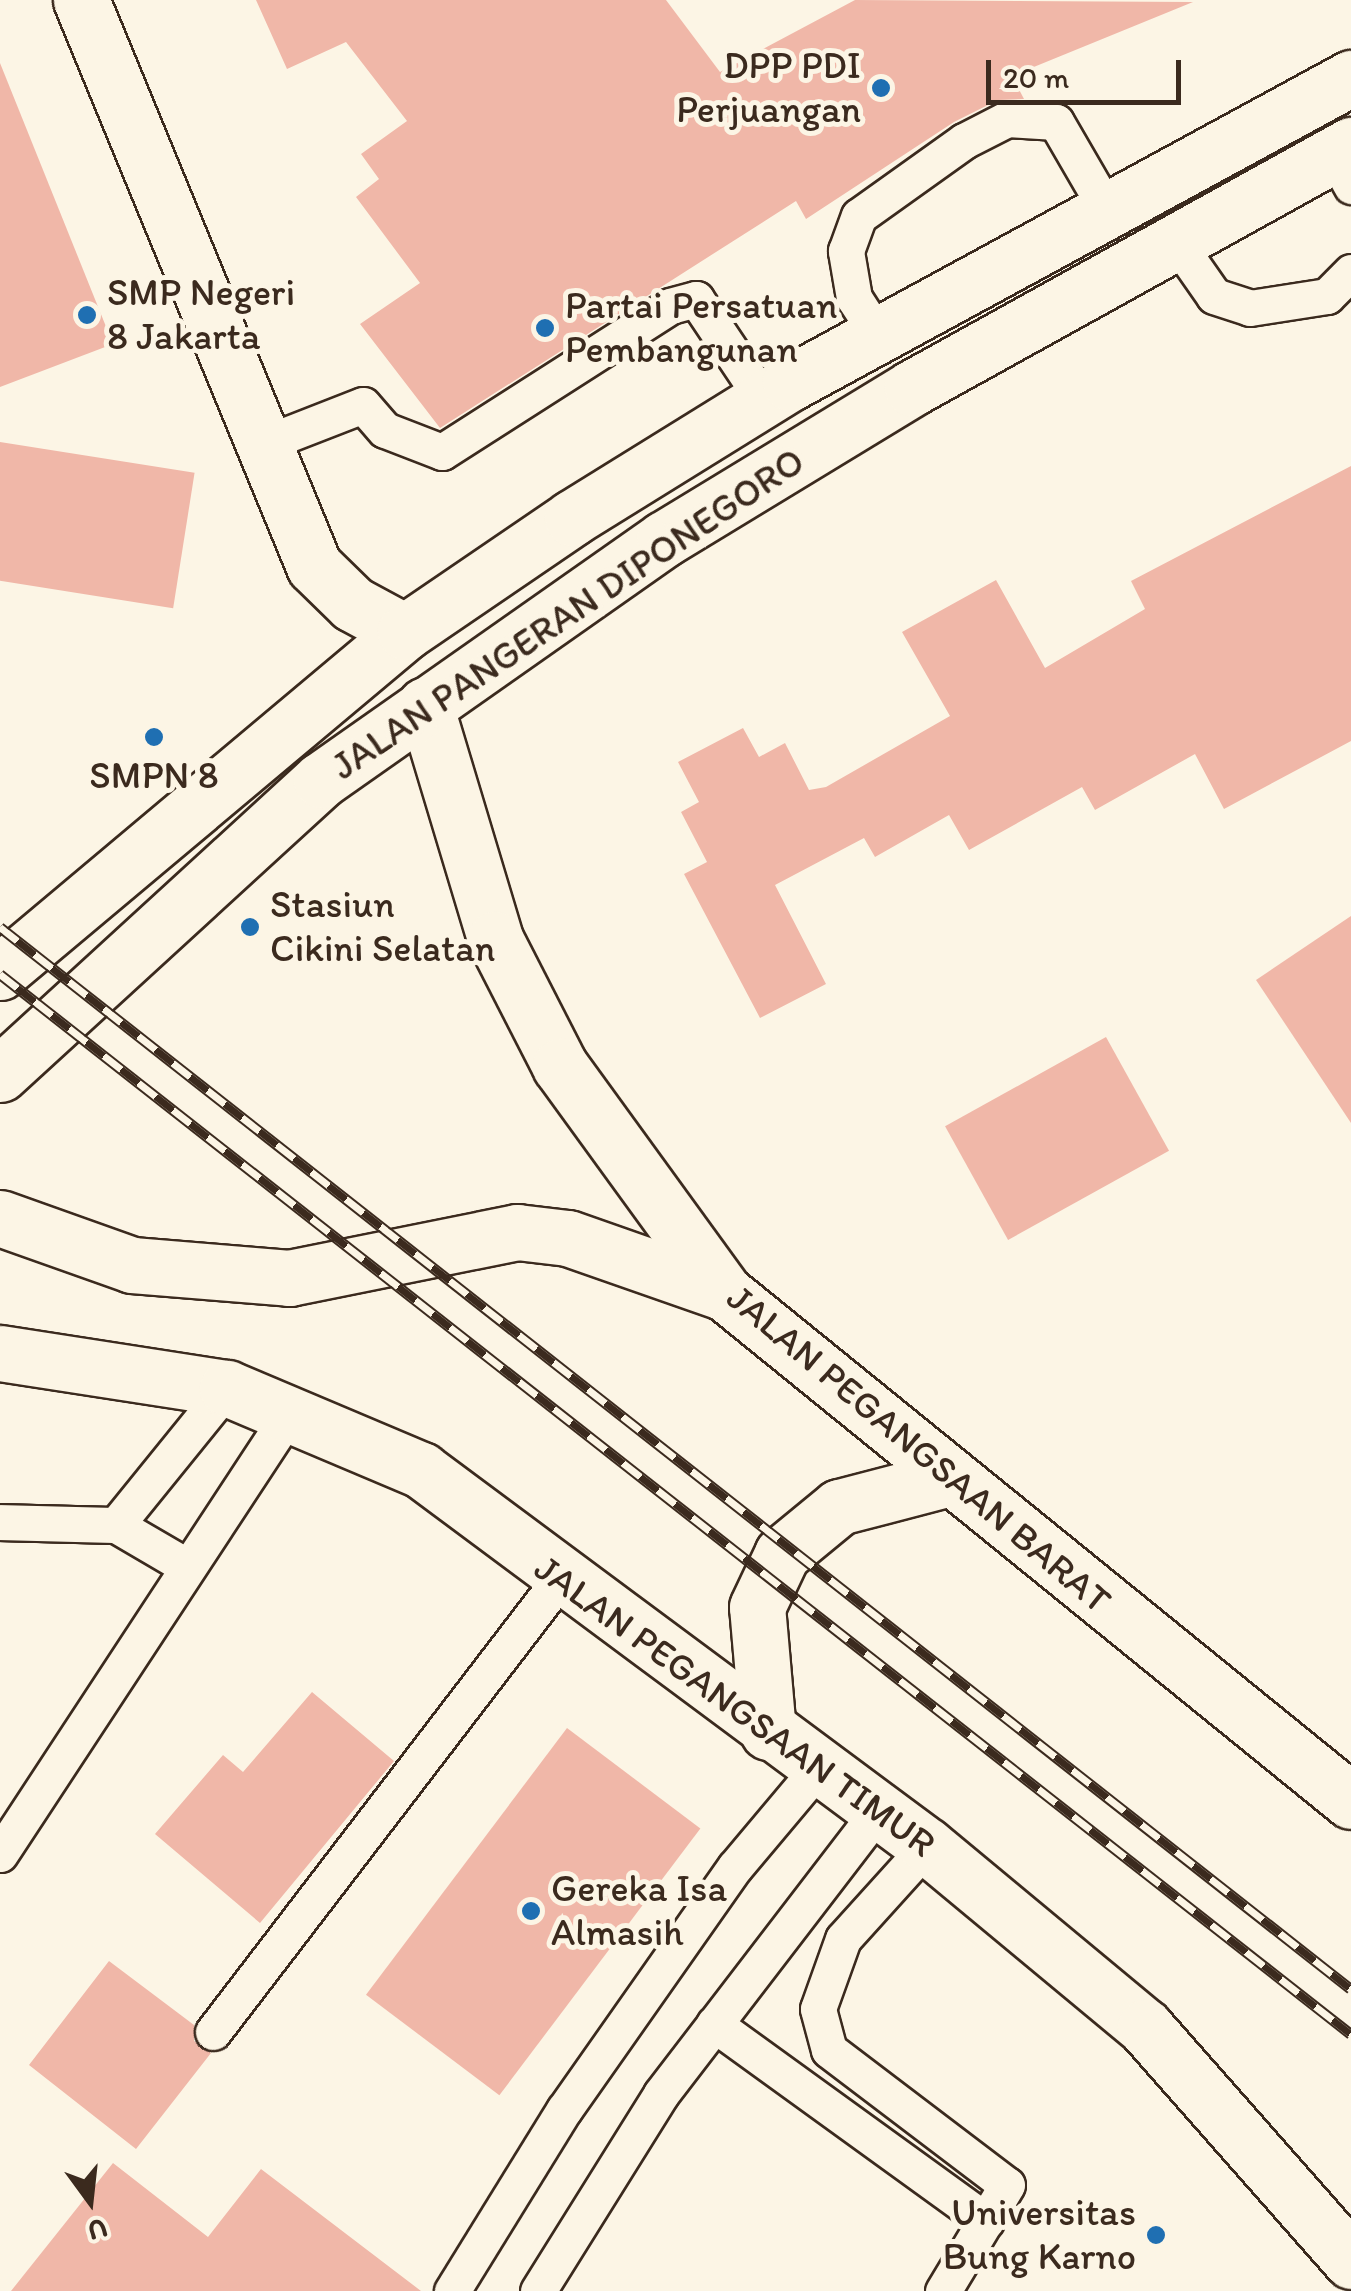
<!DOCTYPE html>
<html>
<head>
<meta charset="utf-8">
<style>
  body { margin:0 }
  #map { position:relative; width:1351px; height:2291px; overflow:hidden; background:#fcf5e5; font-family:Itim,sans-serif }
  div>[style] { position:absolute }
  .building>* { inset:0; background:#f0b7a8; transform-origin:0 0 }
  .roads { filter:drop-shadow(2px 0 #3b2a1e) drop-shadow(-2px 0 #3b2a1e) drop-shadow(0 2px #3b2a1e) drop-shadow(0 -2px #3b2a1e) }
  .service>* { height:35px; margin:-17.5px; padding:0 17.5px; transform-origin:17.5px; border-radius:17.5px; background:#fcf5e5 }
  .minor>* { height:55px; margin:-27.5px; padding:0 27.5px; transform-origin:27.5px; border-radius:27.5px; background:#fcf5e5 }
  .tertiary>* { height:55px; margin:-27.5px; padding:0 27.5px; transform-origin:27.5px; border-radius:27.5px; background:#fcf5e5 }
  .secondary>* { height:55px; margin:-27.5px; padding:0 27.5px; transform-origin:27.5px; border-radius:27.5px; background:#fcf5e5 }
  .rail>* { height:11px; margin-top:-5.5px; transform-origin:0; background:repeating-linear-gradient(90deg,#fcf5e5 0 22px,#3b2a1e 0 44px); box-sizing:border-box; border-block:2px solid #3b2a1e }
  .dots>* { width:28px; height:28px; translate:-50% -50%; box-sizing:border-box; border:5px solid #fcf5e5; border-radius:50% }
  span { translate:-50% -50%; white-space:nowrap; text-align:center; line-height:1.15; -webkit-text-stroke:10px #fcf5e5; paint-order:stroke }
  .poi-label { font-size:38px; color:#3b2a1e }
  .right { translate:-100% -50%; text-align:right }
  .left { translate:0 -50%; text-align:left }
  .street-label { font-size:38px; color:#3b2a1e }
  .north { position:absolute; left:40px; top:2151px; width:100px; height:100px; -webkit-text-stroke:8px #fcf5e5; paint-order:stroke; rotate:165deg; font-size:28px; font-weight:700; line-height:40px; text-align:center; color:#3b2a1e }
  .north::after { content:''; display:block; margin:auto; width:35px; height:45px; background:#3b2a1e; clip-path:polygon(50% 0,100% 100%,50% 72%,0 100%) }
  .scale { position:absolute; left:986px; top:60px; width:195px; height:45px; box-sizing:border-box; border:5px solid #3b2a1e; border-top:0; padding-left:12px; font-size:30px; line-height:35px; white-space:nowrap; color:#3b2a1e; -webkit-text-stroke:8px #fcf5e5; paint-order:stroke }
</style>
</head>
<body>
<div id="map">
  <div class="building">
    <div style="clip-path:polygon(256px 0,666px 0,720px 72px,855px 0,1193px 2px,1012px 76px,1024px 99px,998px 100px,954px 122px,806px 219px,796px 201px,440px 428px,360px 324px,420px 283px,356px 197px,379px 179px,361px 154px,407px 121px,346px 42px,287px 69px)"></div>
    <div style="clip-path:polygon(0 63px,113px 344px,0 387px)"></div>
    <div style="left:0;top:442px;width:197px;height:137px;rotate:9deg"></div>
    <div style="clip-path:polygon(1351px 466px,1351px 741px,1224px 809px,1195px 754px,1095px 810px,1082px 787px,969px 850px,949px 815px,875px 857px,864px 838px,775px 885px,826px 984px,760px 1018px,684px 874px,707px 862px,681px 812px,699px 802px,678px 762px,743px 728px,759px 757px,785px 743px,809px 790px,826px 787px,950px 716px,902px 632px,996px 580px,1045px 668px,1145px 609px,1131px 581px)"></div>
    <div style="clip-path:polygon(1351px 916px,1351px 1123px,1256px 980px)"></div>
    <div style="left:1106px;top:1037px;width:130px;height:184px;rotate:61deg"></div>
    <div style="clip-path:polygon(312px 1692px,394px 1761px,260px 1923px,155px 1834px,223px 1755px,243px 1772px)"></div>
    <div style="left:567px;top:1728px;width:167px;height:334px;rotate:37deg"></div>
    <div style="clip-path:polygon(109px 1961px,194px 2025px,194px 2041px,211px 2053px,136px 2149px,29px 2065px)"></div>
    <div style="clip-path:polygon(113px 2163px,208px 2237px,261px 2169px,421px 2291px,11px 2291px)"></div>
  </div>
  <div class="roads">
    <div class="service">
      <div style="left:1333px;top:153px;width:38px;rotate:61deg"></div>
      <div style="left:1175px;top:240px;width:68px;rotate:55.1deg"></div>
      <div style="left:1214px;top:296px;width:38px;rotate:18deg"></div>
      <div style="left:1250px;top:308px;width:78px;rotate:-8.9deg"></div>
      <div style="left:1327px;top:296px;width:34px;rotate:-45deg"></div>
      <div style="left:878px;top:335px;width:44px;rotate:-123deg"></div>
      <div style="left:854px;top:298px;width:48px;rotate:-99.7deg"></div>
      <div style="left:846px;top:251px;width:37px;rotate:-70deg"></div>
      <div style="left:859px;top:216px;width:129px;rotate:-35.5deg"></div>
      <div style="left:964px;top:141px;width:48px;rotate:-27.1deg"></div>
      <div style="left:1007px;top:119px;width:49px;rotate:3.5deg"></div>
      <div style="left:1056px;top:122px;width:102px;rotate:59.9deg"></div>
      <div style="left:263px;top:444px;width:107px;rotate:-21.3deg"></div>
      <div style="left:363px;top:405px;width:33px;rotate:49deg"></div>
      <div style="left:385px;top:430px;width:61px;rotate:21.1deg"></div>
      <div style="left:442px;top:452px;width:271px;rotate:-32.6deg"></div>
      <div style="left:670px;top:306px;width:27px;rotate:-15deg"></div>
      <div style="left:696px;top:299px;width:120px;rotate:56.2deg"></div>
      <div style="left:0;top:1522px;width:116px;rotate:1.5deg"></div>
      <div style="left:116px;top:1525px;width:176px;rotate:-51deg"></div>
      <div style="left:116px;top:1525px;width:83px;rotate:30.3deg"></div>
      <div style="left:927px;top:1846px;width:125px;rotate:132.1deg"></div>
      <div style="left:843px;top:1939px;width:74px;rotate:109.7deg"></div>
      <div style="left:818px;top:2009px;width:42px;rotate:75deg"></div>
      <div style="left:829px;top:2050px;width:223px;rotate:37.2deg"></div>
      <div style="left:1007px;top:2185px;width:124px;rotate:121.1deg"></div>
      <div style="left:0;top:1854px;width:526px;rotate:-56.7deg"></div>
      <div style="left:714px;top:2024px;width:336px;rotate:35.9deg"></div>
      <div style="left:213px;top:2032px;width:571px;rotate:-52.55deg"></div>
      <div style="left:452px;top:2291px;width:213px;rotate:-58.3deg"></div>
      <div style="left:564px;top:2110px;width:297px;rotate:-54.9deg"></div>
      <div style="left:735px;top:1867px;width:131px;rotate:-50deg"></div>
      <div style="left:538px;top:2291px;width:232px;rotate:-58deg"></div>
      <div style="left:661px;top:2094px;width:358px;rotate:-52.5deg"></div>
    </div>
    <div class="minor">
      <div style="left:81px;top:0;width:612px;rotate:67.62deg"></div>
      <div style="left:314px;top:566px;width:54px;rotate:44.3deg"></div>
      <div style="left:353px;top:604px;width:59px;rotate:28.3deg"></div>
    </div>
    <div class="tertiary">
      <div style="left:425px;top:705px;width:244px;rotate:73.3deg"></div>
      <div style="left:495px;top:939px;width:143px;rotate:62.9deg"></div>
      <div style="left:560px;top:1066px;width:281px;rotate:54deg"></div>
      <div style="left:725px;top:1293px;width:806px;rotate:39.06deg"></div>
    </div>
    <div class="secondary">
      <div style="left:0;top:972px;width:529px;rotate:-40.01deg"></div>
      <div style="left:405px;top:632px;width:202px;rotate:-34.3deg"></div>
      <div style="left:572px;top:518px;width:256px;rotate:-31.8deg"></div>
      <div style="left:790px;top:383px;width:639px;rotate:-28.53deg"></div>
      <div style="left:0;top:1074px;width:435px;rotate:-42.5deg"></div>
      <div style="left:321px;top:780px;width:419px;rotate:-35.1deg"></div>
      <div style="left:664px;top:539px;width:290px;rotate:-31.3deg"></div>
      <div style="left:912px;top:388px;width:502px;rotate:-28.97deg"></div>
      <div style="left:0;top:1218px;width:140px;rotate:19.6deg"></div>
      <div style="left:132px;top:1265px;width:158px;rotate:4.7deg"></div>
      <div style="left:289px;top:1278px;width:233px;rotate:-11.4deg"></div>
      <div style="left:517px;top:1232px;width:51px;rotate:6.7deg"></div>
      <div style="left:568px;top:1238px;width:166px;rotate:19.3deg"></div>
      <div style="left:0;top:1353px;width:230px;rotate:8.8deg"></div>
      <div style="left:227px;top:1388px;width:211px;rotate:22.9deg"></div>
      <div style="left:421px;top:1470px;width:630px;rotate:36.62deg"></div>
      <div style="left:927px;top:1846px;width:283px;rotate:39.7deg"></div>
      <div style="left:1145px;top:2027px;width:312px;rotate:48.6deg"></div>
      <div style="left:768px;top:1732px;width:125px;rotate:-95deg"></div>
      <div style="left:757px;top:1607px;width:59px;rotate:-64.7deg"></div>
      <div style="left:782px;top:1554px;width:74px;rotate:-39.5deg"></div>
      <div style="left:839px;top:1507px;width:115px;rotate:-14.6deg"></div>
    </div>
  </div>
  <div class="rail">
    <div style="left:0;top:927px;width:1718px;rotate:38.17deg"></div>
    <div style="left:0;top:974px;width:1717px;rotate:38.12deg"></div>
  </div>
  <div class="dots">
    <div style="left:881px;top:88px;background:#1f6fb2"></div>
    <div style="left:87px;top:315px;background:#1f6fb2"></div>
    <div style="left:545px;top:328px;background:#1f6fb2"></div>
    <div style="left:154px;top:737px;background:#1f6fb2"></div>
    <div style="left:250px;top:927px;background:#1f6fb2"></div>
    <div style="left:531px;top:1911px;background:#1f6fb2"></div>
    <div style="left:1156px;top:2235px;background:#1f6fb2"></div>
  </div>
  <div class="poi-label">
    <span class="right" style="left:861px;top:88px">DPP PDI<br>Perjuangan</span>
    <span class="left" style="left:107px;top:315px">SMP Negeri<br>8 Jakarta</span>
    <span class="left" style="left:565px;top:328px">Partai Persatuan<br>Pembangunan</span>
    <span style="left:154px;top:776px">SMPN 8</span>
    <span class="left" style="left:270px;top:927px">Stasiun<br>Cikini Selatan</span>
    <span class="left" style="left:551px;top:1911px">Gereka Isa<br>Almasih</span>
    <span class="right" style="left:1136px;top:2235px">Universitas<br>Bung Karno</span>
  </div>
  <div class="street-label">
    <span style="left:568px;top:614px;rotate:-34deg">JALAN PANGERAN DIPONEGORO</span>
    <span style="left:919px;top:1449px;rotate:40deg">JALAN PEGANGSAAN BARAT</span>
    <span style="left:735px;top:1706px;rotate:36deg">JALAN PEGANGSAAN TIMUR</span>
  </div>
  <div class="north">U</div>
  <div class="scale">20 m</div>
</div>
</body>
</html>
